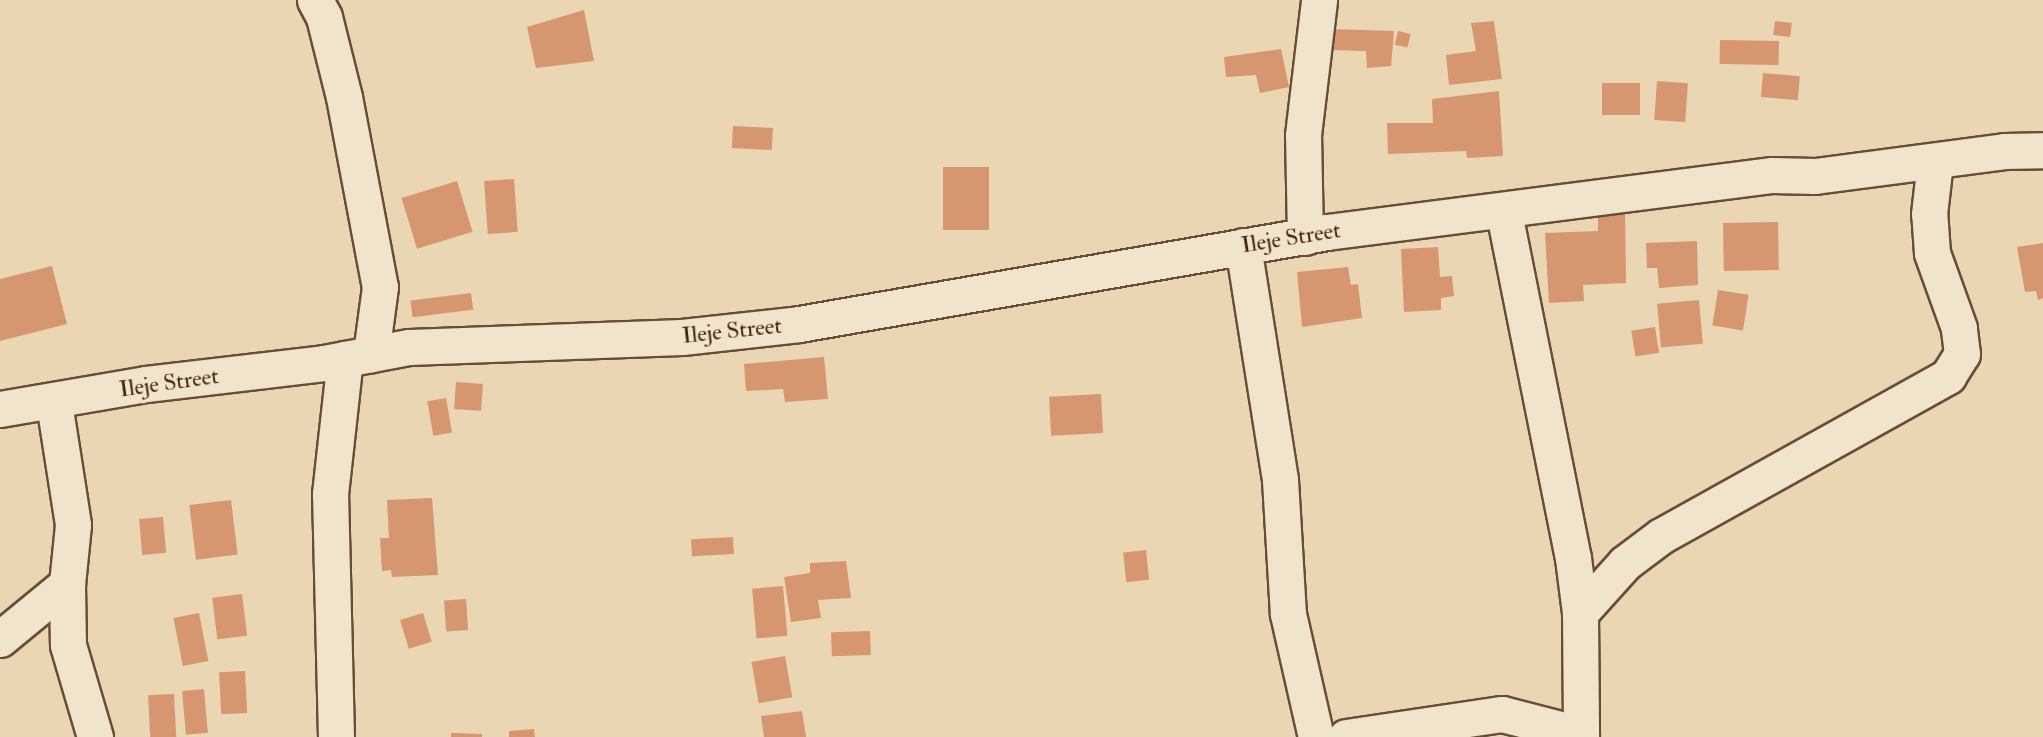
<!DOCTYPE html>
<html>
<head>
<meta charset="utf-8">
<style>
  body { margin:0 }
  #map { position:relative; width:2043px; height:737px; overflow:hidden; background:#ead6b2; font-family:"IM FELL Double Pica",serif }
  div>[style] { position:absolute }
  .building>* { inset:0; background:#d69770; transform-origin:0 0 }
  .roads { filter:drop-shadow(2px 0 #694d36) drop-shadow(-2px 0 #694d36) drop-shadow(0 2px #694d36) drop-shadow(0 -2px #694d36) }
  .minor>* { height:35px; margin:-17.5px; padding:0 17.5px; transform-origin:17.5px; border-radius:17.5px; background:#f1e4cd }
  span { translate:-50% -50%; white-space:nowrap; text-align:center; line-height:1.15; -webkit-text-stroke:7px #f1e4cd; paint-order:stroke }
  .street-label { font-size:23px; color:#3e1f0c }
</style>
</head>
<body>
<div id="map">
  <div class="building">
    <div style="clip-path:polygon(584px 10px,594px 61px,536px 68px,527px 27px)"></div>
    <div style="clip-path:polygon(1494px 21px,1502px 79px,1449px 85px,1446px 55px,1476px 51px,1471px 23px)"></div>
    <div style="left:1775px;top:21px;width:17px;height:14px;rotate:7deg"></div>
    <div style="clip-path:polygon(1331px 29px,1394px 31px,1391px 66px,1367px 68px,1366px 51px,1330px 50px)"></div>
    <div style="left:1398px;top:31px;width:13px;height:14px;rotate:13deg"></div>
    <div style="left:1720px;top:40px;width:59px;height:24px;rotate:1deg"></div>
    <div style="clip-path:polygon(1281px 49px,1289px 87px,1260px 93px,1256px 75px,1226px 77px,1224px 57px)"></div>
    <div style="left:1763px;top:73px;width:37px;height:24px;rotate:5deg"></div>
    <div style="left:1657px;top:81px;width:31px;height:39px;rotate:4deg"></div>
    <div style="left:1602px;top:83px;width:38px;height:32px"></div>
    <div style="clip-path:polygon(1499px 91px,1503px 156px,1467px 158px,1466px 151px,1388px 154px,1387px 123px,1433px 123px,1432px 99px)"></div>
    <div style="left:733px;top:126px;width:40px;height:22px;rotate:3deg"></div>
    <div style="left:943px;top:167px;width:46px;height:63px"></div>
    <div style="left:514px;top:179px;width:53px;height:30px;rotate:86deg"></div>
    <div style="left:457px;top:181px;width:53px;height:58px;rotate:73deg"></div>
    <div style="clip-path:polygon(1625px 210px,1626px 283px,1583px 285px,1584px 301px,1549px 303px,1545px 233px,1598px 231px,1598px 211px)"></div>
    <div style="left:1778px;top:222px;width:48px;height:55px;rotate:89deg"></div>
    <div style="clip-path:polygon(1697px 241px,1698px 285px,1659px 288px,1657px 268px,1647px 268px,1646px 243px)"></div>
    <div style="clip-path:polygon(2043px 243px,2043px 298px,2038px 300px,2036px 291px,2025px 292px,2017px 247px)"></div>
    <div style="clip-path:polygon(1438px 247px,1440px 277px,1452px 276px,1454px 296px,1441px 298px,1441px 310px,1404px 312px,1401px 249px)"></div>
    <div style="clip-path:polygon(52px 266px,67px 324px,0 341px,0 279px)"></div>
    <div style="clip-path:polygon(1348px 267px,1351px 285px,1358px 284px,1362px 318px,1302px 327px,1297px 272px)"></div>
    <div style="left:1718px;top:290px;width:31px;height:36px;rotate:9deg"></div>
    <div style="left:471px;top:293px;width:17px;height:61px;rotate:83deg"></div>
    <div style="left:1699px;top:300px;width:44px;height:42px;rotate:85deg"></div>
    <div style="left:1655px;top:327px;width:26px;height:24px;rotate:81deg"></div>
    <div style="clip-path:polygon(824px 357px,828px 399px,785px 402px,783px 389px,746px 391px,744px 364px)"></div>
    <div style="left:456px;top:382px;width:27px;height:27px;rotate:4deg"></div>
    <div style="left:1101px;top:394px;width:39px;height:52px;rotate:87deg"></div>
    <div style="left:446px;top:398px;width:35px;height:19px;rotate:80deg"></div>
    <div style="clip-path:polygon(432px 498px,438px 575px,392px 577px,391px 570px,382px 571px,380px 538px,389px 538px,387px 500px)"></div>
    <div style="left:231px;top:500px;width:55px;height:42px;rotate:83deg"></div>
    <div style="left:163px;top:517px;width:36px;height:24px;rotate:85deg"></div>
    <div style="left:733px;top:537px;width:17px;height:42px;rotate:87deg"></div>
    <div style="left:1146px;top:550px;width:30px;height:23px;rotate:84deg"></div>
    <div style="clip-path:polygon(846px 561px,851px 598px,818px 600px,821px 618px,791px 622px,784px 577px,810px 573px,810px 563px)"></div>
    <div style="left:783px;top:586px;width:50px;height:31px;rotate:85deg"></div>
    <div style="left:242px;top:594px;width:42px;height:30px;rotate:83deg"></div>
    <div style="left:466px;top:599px;width:31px;height:22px;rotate:86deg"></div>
    <div style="left:199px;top:613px;width:49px;height:26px;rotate:79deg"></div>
    <div style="left:423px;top:613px;width:30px;height:24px;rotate:73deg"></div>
    <div style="left:870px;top:631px;width:24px;height:39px;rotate:88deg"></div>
    <div style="left:785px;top:656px;width:42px;height:34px;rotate:80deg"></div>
    <div style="left:245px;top:671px;width:42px;height:26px;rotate:87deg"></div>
    <div style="left:204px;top:689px;width:44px;height:22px;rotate:85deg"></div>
    <div style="left:174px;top:694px;width:43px;height:26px;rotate:87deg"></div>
    <div style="clip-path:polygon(802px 711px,806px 737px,764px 737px,761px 716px)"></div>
    <div style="clip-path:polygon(534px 729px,535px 737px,509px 737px,509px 731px)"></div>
    <div style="clip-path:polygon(451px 733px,482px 734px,482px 737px,451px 737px)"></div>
  </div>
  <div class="roads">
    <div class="minor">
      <div style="left:315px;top:0;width:19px;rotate:62deg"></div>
      <div style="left:324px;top:17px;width:82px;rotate:76deg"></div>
      <div style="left:344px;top:97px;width:193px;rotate:79.3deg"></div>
      <div style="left:380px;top:287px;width:68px;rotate:97.7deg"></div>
      <div style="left:1504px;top:213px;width:352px;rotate:78.7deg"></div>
      <div style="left:1573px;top:558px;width:55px;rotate:82.7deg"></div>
      <div style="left:1580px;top:613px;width:124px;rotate:89.5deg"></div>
      <div style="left:1305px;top:237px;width:102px;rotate:-91.1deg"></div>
      <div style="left:1303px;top:135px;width:136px;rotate:-83.2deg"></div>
      <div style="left:1243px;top:246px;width:237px;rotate:81deg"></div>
      <div style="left:1280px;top:480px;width:134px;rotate:86.6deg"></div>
      <div style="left:1288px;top:614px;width:126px;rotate:77.2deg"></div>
      <div style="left:54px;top:403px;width:123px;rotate:81.1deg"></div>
      <div style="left:73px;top:525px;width:59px;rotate:95.8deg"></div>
      <div style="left:67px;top:584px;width:61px;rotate:89.1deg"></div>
      <div style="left:68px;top:645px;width:96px;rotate:73.6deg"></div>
      <div style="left:0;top:409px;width:148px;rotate:-9.7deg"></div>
      <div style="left:146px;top:384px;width:179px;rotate:-6.7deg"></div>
      <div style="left:324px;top:363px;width:86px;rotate:-10.7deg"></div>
      <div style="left:409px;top:347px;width:273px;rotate:-2.1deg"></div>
      <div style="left:682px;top:337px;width:118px;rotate:-6.3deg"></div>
      <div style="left:799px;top:324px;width:536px;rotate:-9.88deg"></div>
      <div style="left:1327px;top:232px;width:449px;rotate:-7.3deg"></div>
      <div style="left:1772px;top:175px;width:43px;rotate:1.3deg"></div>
      <div style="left:1815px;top:176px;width:191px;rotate:-7.5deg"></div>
      <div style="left:2004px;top:151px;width:39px;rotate:-1deg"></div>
      <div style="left:1580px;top:613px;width:67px;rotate:-48deg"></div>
      <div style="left:1625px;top:563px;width:45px;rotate:-36.9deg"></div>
      <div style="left:1661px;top:536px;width:329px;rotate:-29.1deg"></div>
      <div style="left:1948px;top:376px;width:26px;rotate:-58deg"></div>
      <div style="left:1962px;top:354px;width:26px;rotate:-97deg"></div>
      <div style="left:1959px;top:328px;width:80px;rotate:-109.8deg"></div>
      <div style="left:1932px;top:253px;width:39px;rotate:-94deg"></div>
      <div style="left:1929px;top:214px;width:52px;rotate:-83.4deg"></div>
      <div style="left:0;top:639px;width:87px;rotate:-39.4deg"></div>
      <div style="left:336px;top:737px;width:243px;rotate:-91.4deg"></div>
      <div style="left:330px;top:494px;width:136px;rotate:-83.7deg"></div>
      <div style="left:1346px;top:737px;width:158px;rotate:-8.4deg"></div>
      <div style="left:1502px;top:714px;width:81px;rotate:14.4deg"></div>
    </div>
  </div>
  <div class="street-label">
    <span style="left:1291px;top:238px;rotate:-9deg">Ileje Street</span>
    <span style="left:732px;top:331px;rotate:-6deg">Ileje Street</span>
    <span style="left:169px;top:383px;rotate:-8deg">Ileje Street</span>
  </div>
</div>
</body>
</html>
